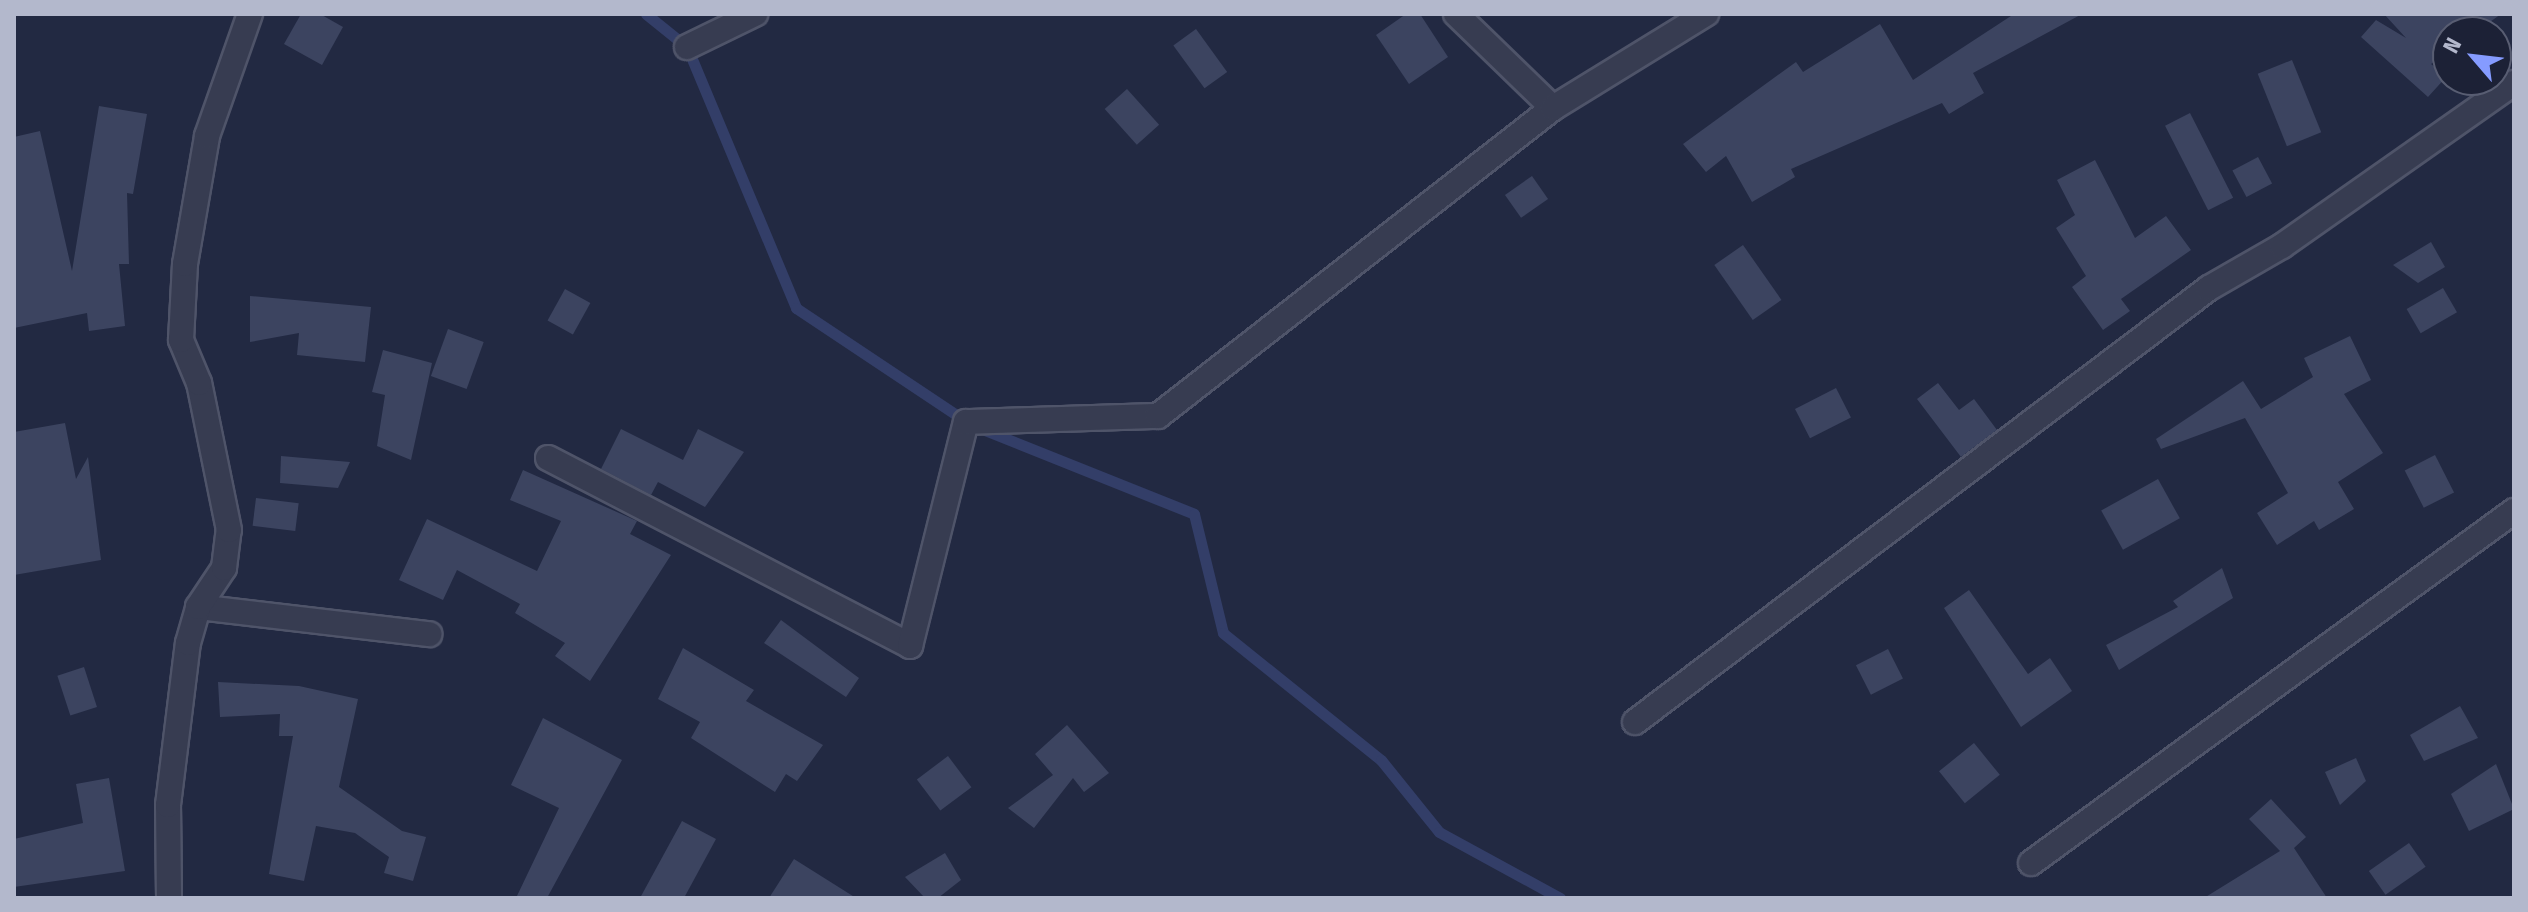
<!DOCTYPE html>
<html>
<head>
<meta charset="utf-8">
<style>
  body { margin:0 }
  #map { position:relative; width:2528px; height:912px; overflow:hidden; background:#222942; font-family:"Fira Sans Condensed",sans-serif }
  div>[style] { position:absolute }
  .stream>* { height:11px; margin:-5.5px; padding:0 5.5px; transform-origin:5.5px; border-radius:5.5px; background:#333e68 }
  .building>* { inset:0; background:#3c4460; transform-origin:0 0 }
  .roads { filter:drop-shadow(2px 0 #4f5469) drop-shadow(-2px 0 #4f5469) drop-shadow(0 2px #4f5469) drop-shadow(0 -2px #4f5469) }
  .street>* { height:24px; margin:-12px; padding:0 12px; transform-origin:12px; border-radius:12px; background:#373c51 }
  span { translate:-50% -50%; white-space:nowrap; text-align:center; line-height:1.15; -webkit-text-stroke:6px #1c2136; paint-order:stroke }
  .frame { position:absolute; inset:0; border:16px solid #b3b8cc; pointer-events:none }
  .north { position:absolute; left:2432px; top:16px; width:80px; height:80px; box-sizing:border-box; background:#1c2136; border:2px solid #585d72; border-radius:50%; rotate:298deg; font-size:22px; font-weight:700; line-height:32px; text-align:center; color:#b3b8cc }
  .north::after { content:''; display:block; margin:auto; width:28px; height:36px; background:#859bff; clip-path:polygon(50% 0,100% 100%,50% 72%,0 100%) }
</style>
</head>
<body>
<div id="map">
  <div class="stream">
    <div style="left:646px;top:14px;width:53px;rotate:38.8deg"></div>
    <div style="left:687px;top:47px;width:283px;rotate:67.3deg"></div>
    <div style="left:796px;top:308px;width:206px;rotate:33.7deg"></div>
    <div style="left:982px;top:429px;width:228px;rotate:21.8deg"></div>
    <div style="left:1194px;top:514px;width:122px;rotate:76.3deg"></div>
    <div style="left:1223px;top:633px;width:203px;rotate:38.8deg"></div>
    <div style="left:1381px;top:760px;width:92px;rotate:51.1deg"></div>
    <div style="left:1439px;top:832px;width:138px;rotate:28.6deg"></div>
  </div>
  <div class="building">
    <div style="clip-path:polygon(301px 14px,320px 14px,343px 27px,322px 65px,284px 44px)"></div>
    <div style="clip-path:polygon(1406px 14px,1420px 14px,1448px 57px,1409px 84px,1376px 35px)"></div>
    <div style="clip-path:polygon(2014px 14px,2082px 14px,1973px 73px,1984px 93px,1949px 114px,1942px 103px,1791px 169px,1795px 177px,1752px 202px,1726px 156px,1706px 172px,1683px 144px,1796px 62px,1803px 72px,1880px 24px,1913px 80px)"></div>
    <div style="clip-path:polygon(2384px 14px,2501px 14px,2476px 32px,2448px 32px,2448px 52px,2431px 64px,2447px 76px,2428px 97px,2361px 37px,2376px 20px,2406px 38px)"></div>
    <div style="left:1196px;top:29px;width:53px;height:28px;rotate:54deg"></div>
    <div style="left:2292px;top:60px;width:78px;height:37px;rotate:68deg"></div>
    <div style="left:1127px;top:89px;width:48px;height:30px;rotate:48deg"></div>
    <div style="clip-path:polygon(99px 106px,147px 114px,133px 194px,127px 193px,129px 264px,119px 264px,125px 326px,89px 331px,87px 313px,14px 328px,14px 137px,40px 131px,72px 271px)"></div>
    <div style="left:2190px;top:113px;width:95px;height:28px;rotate:63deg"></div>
    <div style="left:2258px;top:157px;width:30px;height:29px;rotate:62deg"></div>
    <div style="clip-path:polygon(2095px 160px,2135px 238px,2166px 216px,2191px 250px,2121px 299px,2130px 311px,2103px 330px,2072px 287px,2086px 276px,2056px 228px,2075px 215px,2057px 180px)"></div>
    <div style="left:1532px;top:176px;width:28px;height:33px;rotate:55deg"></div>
    <div style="clip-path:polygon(2431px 242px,2445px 267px,2418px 283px,2393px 265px)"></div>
    <div style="left:1743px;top:245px;width:67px;height:35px;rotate:55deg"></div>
    <div style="left:2443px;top:288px;width:28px;height:42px;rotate:60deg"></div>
    <div style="left:565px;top:289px;width:29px;height:36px;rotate:29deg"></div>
    <div style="clip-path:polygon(250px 296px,371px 307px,365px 362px,297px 355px,299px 333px,250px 342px)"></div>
    <div style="left:448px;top:329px;width:38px;height:50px;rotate:20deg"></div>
    <div style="clip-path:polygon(2350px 336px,2371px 380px,2344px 394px,2383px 453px,2338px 482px,2354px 509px,2319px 530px,2314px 521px,2277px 545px,2257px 513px,2288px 493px,2245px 418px,2161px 449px,2156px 439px,2243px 381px,2261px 409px,2313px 377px,2304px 358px)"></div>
    <div style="clip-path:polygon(383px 350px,432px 363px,411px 460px,377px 446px,385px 395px,372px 392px)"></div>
    <div style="clip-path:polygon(1938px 383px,1959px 410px,1974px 399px,1997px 430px,1961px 457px,1917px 399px)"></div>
    <div style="left:1836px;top:388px;width:33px;height:46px;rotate:63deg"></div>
    <div style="clip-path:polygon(65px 423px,76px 479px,88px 457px,101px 560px,14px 575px,14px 432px)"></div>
    <div style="clip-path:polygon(621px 429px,683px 460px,698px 429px,744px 452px,705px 507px,658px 482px,651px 495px,601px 469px)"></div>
    <div style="left:2435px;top:455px;width:42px;height:34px;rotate:63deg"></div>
    <div style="clip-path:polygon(281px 456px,350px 462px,338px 488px,280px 483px)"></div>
    <div style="clip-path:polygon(523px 470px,637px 521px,630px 534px,671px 555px,590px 681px,555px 656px,565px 643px,515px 613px,520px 604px,457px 570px,443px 600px,399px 580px,427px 519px,537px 571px,561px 521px,510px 500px)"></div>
    <div style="left:2158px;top:479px;width:45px;height:65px;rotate:61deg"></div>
    <div style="left:256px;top:498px;width:43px;height:28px;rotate:7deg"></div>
    <div style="clip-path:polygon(2222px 568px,2233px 598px,2119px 670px,2106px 645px,2178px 607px,2173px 601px)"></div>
    <div style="clip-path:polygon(1969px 590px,2028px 674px,2050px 658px,2072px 691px,2021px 727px,1944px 608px)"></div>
    <div style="clip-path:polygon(781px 620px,859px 678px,846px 697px,764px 643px)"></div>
    <div style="clip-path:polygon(683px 648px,754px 690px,746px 701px,823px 745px,797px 781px,786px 774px,775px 792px,691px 738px,700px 722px,658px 699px)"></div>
    <div style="left:1888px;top:649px;width:33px;height:36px;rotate:63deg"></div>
    <div style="left:84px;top:667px;width:42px;height:28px;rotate:72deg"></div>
    <div style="clip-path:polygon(218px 682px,299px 686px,358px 699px,339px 787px,402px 831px,426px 837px,413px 881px,384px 873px,389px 857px,355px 833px,316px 826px,304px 881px,269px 874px,293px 736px,279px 736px,280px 714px,220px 717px)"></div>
    <div style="clip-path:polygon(2460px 706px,2478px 738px,2424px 761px,2410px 735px)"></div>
    <div style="clip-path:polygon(543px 718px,622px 760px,547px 898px,516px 898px,559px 808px,511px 785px)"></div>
    <div style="clip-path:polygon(1067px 725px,1109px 773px,1084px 792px,1073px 778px,1034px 828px,1008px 808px,1053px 775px,1035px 754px)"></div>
    <div style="left:1974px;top:743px;width:41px;height:45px;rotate:51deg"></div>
    <div style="left:948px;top:756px;width:39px;height:39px;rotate:53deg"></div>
    <div style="clip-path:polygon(2356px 758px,2366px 781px,2340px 805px,2325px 772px)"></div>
    <div style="clip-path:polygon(2496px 764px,2514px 809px,2469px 831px,2451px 794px)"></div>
    <div style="clip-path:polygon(109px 778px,125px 871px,14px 887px,14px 839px,83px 823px,76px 784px)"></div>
    <div style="clip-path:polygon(2271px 799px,2306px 837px,2294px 848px,2327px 898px,2204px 898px,2280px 851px,2249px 819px)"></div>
    <div style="clip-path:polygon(682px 821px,716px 839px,684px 898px,640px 898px)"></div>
    <div style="left:2409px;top:843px;width:29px;height:49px;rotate:55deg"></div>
    <div style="clip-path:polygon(945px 853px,961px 880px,938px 898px,925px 898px,905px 877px)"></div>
    <div style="clip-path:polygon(794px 859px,856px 898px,769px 898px)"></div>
  </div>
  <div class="roads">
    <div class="street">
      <div style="left:1456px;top:14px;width:135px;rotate:44.1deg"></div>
      <div style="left:687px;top:47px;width:76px;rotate:-25.9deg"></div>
      <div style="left:548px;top:458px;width:408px;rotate:27.4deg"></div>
      <div style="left:910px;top:646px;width:231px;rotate:-76deg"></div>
      <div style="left:966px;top:422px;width:192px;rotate:-1.8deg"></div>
      <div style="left:1158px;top:416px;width:501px;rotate:-37.95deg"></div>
      <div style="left:1553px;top:108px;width:180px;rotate:-31.6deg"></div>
      <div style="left:198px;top:607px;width:233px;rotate:6.7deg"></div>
      <div style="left:1635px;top:722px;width:720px;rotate:-37.09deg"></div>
      <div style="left:2209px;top:288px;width:84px;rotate:-29.9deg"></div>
      <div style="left:2282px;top:246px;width:284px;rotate:-35.1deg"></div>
      <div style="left:2031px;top:863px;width:598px;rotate:-36.08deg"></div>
      <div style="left:169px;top:898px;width:93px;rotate:-90.6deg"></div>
      <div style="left:168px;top:805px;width:163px;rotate:-83deg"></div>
      <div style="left:188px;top:643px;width:37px;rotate:-74deg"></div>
      <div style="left:198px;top:607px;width:47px;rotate:-56.3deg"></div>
      <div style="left:224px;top:568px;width:38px;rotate:-83deg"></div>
      <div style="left:229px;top:530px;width:150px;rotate:-101.5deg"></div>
      <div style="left:199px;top:383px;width:47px;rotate:-112.7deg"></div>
      <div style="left:181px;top:340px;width:76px;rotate:-87deg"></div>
      <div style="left:185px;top:264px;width:130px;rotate:-80.2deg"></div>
      <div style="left:207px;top:136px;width:129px;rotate:-70.6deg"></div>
    </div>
  </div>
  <div class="frame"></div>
  <div class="north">N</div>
</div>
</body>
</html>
